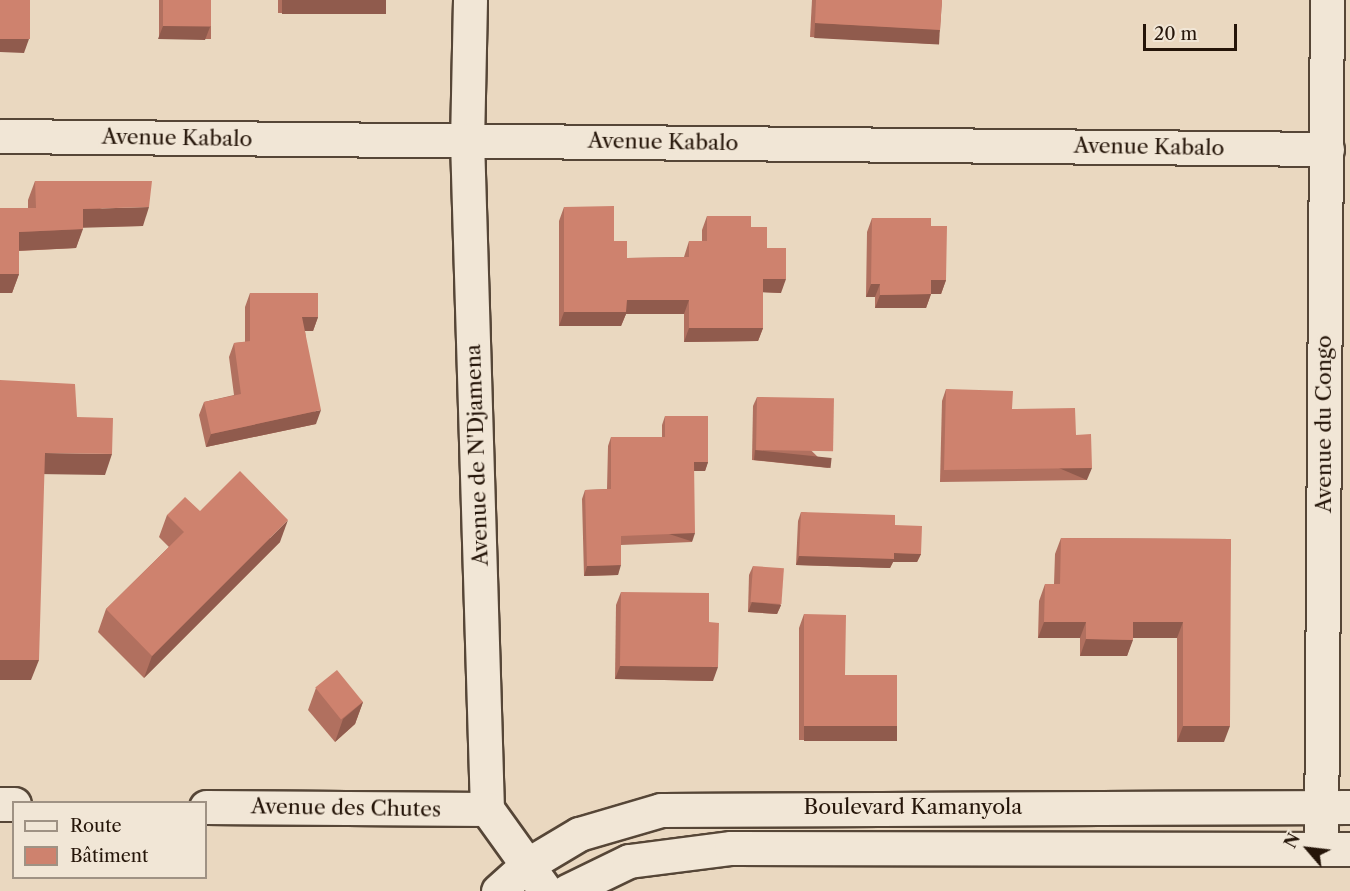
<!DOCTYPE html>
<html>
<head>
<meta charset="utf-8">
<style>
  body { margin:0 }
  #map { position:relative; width:1350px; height:891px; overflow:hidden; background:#ead8c0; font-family:"Libre Caslon Text",serif }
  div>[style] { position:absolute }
  .roads { filter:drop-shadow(2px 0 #564637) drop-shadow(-2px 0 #564637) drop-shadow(0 2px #564637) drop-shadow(0 -2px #564637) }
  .minor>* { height:33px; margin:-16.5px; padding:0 16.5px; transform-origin:16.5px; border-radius:16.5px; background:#f1e6d6 }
  .tertiary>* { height:33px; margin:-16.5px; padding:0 16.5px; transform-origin:16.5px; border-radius:16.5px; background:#f1e6d6 }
  .secondary>* { height:33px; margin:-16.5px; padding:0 16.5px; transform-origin:16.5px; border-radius:16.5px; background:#f1e6d6 }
  .wall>* { inset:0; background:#b1705f; transform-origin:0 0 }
  .shaded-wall>* { inset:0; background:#905b4d; transform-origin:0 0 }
  .building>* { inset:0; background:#ce826e; transform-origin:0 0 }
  span { translate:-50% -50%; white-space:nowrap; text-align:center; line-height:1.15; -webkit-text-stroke:4.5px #f1e6d6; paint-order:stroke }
  .street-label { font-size:21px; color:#251509 }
  .legend { position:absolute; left:12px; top:801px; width:195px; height:78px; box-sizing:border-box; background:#f1e6d6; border:2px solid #9f9284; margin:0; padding:8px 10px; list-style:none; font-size:18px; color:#251509 }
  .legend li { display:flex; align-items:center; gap:12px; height:30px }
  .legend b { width:30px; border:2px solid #9f9284 }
  .north { position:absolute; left:1278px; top:819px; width:60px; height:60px; -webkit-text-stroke:4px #f1e6d6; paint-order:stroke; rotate:298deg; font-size:16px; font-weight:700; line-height:24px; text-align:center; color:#251509 }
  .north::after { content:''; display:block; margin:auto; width:21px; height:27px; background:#251509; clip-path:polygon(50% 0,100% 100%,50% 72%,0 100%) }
  .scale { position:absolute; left:1143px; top:24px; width:94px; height:27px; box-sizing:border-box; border:3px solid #251509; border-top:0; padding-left:8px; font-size:18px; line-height:21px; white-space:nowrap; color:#251509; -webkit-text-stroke:4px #f1e6d6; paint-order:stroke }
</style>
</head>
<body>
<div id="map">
  <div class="roads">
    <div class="minor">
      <div style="left:470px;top:0;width:140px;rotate:91.2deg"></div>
      <div style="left:467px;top:140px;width:669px;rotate:88.29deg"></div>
      <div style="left:487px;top:809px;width:101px;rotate:54.3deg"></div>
      <div style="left:0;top:804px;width:14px"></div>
      <div style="left:206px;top:807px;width:281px;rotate:0.4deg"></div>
    </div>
    <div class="tertiary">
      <div style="left:0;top:136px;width:1327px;rotate:0.56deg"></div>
      <div style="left:1321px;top:849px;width:849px;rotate:-89.6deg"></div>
    </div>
    <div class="secondary">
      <div style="left:498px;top:891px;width:39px;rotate:-42deg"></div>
      <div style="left:527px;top:865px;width:61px;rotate:-30.8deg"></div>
      <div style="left:579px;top:834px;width:85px;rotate:-16.3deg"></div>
      <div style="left:661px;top:810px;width:689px;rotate:-0.25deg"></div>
      <div style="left:567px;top:891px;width:69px;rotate:-25.8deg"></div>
      <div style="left:629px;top:861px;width:103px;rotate:-7.3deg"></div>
      <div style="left:731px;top:848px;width:619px;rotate:0.09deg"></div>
    </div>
  </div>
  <div class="wall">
    <div style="left:159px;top:0;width:52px;height:39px"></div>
    <div style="left:278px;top:0;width:108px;height:13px"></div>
    <div style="clip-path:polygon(812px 0,942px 0,940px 30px,935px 44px,810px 37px)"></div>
    <div style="clip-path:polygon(35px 181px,143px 226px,83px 227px,76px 248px,19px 251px,19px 274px,12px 293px,0 293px,0 208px,28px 208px,28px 200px)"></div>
    <div style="clip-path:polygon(564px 207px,614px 241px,627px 258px,684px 257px,689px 241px,702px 241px,702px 230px,707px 216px,751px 227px,767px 248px,781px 293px,763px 292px,763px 328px,758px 341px,684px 342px,684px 314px,626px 314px,621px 326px,559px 326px,559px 221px)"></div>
    <div style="clip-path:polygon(872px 218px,931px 226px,946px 280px,941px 294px,931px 294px,926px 308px,875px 308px,875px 297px,866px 297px,867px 232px)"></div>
    <div style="clip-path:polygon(250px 293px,318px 317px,313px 331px,305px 331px,316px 424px,206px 447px,199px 415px,204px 402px,234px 395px,229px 357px,234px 343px,245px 342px,245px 307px)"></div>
    <div style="clip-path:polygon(946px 389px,1012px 409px,1076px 435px,1087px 480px,940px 482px,942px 401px)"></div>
    <div style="clip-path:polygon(757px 397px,829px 468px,752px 460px,753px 406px)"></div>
    <div style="clip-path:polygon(665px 416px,708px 462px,705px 471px,694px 471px,692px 542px,621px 545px,618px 575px,584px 576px,582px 499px,585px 490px,607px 489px,608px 446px,611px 437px,662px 437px,662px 425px)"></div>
    <div style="clip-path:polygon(200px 511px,280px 542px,144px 678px,98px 632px,106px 609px,169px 547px,159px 537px,167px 515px)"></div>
    <div style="clip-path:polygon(801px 512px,895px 525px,921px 554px,917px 562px,893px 562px,890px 568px,796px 565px,798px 521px)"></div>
    <div style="clip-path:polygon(1061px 538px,1231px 539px,1224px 742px,1177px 742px,1177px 638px,1133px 638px,1127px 656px,1080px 656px,1080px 638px,1038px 638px,1039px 601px,1045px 584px,1054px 584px,1055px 554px)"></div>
    <div style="clip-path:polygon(753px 566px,781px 605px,777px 614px,748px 612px,749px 575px)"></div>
    <div style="clip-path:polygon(621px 592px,709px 622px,713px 681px,615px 679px,616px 605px)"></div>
    <div style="clip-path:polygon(804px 614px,845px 675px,897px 726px,892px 740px,799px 740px,799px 628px)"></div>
    <div style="clip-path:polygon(316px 688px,363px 702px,355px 724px,335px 742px,308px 710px)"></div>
  </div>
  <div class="shaded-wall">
    <div style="left:282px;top:0;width:104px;height:14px"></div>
    <div style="left:815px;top:23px;width:125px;height:15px;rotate:3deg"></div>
    <div style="clip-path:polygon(163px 26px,210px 27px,205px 40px,158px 39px)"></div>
    <div style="clip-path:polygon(0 39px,29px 39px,24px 53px,0 52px)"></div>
    <div style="clip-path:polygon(149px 207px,143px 226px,76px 228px,83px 209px)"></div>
    <div style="clip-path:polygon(83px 229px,76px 248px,12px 251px,19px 232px)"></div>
    <div style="clip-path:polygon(0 274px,19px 274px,12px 293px,0 293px)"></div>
    <div style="clip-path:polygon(763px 279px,786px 279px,781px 293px,758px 292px)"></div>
    <div style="clip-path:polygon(931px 280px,946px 280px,941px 294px,926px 294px)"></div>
    <div style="clip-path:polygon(871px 284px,880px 284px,875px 297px,866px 297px)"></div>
    <div style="clip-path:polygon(931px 294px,926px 308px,875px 308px,880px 295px)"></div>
    <div style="clip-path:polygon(627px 300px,689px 300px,684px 314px,626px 314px,621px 326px,559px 326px,564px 312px)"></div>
    <div style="clip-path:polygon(302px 317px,318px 317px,313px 331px,297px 331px)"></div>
    <div style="clip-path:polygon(689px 328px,763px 328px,758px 341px,684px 342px)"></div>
    <div style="clip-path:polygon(321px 410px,316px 424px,206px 447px,211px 434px)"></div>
    <div style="left:755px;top:450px;width:77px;height:10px;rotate:6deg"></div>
    <div style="clip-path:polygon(45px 453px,112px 454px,105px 475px,37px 474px)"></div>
    <div style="clip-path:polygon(694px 462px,708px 462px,705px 471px,690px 471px)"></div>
    <div style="left:1092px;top:468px;width:13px;height:148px;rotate:113deg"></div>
    <div style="clip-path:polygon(288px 520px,280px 542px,144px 678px,152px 656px)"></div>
    <div style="left:695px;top:533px;width:9px;height:74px;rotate:108deg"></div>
    <div style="clip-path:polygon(894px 553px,921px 554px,917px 562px,893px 562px,890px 568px,796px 565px,799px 556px)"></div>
    <div style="clip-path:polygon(621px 565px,618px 575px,584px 576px,587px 566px)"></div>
    <div style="clip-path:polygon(752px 602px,781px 605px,777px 614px,748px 612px)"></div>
    <div style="clip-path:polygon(1044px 622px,1086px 622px,1080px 638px,1038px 638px)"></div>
    <div style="clip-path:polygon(1133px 622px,1183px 622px,1177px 638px,1127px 638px)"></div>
    <div style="clip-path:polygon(1086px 639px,1133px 640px,1127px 656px,1080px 656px)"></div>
    <div style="clip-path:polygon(0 660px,39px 660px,31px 680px,0 680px)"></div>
    <div style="clip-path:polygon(620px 666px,718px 667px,713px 681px,615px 679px)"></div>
    <div style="clip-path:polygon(363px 702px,355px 724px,335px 742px,343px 719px)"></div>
    <div style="left:804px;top:726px;width:93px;height:15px"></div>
    <div style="clip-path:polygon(1183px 726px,1230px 726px,1224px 742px,1177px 742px)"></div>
  </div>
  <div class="building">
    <div style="left:0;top:0;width:30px;height:39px"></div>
    <div style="left:163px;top:0;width:48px;height:26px"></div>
    <div style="clip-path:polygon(816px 0,942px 0,940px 30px,815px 23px)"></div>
    <div style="clip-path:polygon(35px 181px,152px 181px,149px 207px,83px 209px,83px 229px,19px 232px,19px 274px,0 274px,0 208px,36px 208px)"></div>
    <div style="clip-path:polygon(614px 206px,614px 241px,627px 241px,627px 258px,689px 257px,689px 241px,707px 241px,707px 216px,751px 216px,751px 227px,767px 227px,767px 248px,786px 248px,786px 279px,763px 279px,763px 328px,689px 328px,689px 300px,627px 300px,626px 312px,564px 312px,564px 207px)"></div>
    <div style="clip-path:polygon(872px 218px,931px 218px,931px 226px,947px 226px,946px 280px,931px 280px,931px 294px,880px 295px,880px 284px,871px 284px)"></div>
    <div style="clip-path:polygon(250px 293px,318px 293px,318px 317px,302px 317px,321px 410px,211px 434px,204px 402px,241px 394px,234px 343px,250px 341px)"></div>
    <div style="clip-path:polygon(0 380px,75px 384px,77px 417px,113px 418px,112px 454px,45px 453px,39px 660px,0 660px)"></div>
    <div style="clip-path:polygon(946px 389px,1013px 391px,1012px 409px,1075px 408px,1076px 435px,1091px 434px,1092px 468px,944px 470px)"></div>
    <div style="left:757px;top:397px;width:77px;height:53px;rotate:1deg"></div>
    <div style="clip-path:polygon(665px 416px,708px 416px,708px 462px,694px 462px,695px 533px,621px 536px,621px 565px,587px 566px,585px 490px,611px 489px,611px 437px,665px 437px)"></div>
    <div style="clip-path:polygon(240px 471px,288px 520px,152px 656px,106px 609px,184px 532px,167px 515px,185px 497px,200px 511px)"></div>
    <div style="clip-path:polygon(801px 512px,895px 515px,895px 525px,922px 526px,921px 554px,894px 553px,894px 559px,799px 556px)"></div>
    <div style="clip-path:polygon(1061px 538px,1231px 539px,1230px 726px,1183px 726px,1183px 622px,1133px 622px,1133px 640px,1086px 639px,1086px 622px,1044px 622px,1045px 584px,1060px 584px)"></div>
    <div style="left:753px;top:566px;width:31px;height:36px;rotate:4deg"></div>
    <div style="clip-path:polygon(621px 592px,709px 593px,709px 622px,719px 623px,718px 667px,620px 666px)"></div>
    <div style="clip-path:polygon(804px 614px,846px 615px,845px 675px,897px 675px,897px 726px,804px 726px)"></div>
    <div style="left:337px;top:670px;width:41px;height:28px;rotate:51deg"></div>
  </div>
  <div class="street-label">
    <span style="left:177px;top:138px;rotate:1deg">Avenue Kabalo</span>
    <span style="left:663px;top:142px;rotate:1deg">Avenue Kabalo</span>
    <span style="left:1149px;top:147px;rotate:1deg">Avenue Kabalo</span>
    <span style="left:1324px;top:424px;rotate:-90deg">Avenue du Congo</span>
    <span style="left:477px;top:455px;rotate:-92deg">Avenue de N'Djamena</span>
    <span style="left:913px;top:807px">Boulevard Kamanyola</span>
    <span style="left:346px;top:808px;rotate:1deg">Avenue des Chutes</span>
  </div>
  <ul class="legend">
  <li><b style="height:8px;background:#f1e6d6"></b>Route</li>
  <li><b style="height:16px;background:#ce826e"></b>Bâtiment</li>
  </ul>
  <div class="north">N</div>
  <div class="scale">20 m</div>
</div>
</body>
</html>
